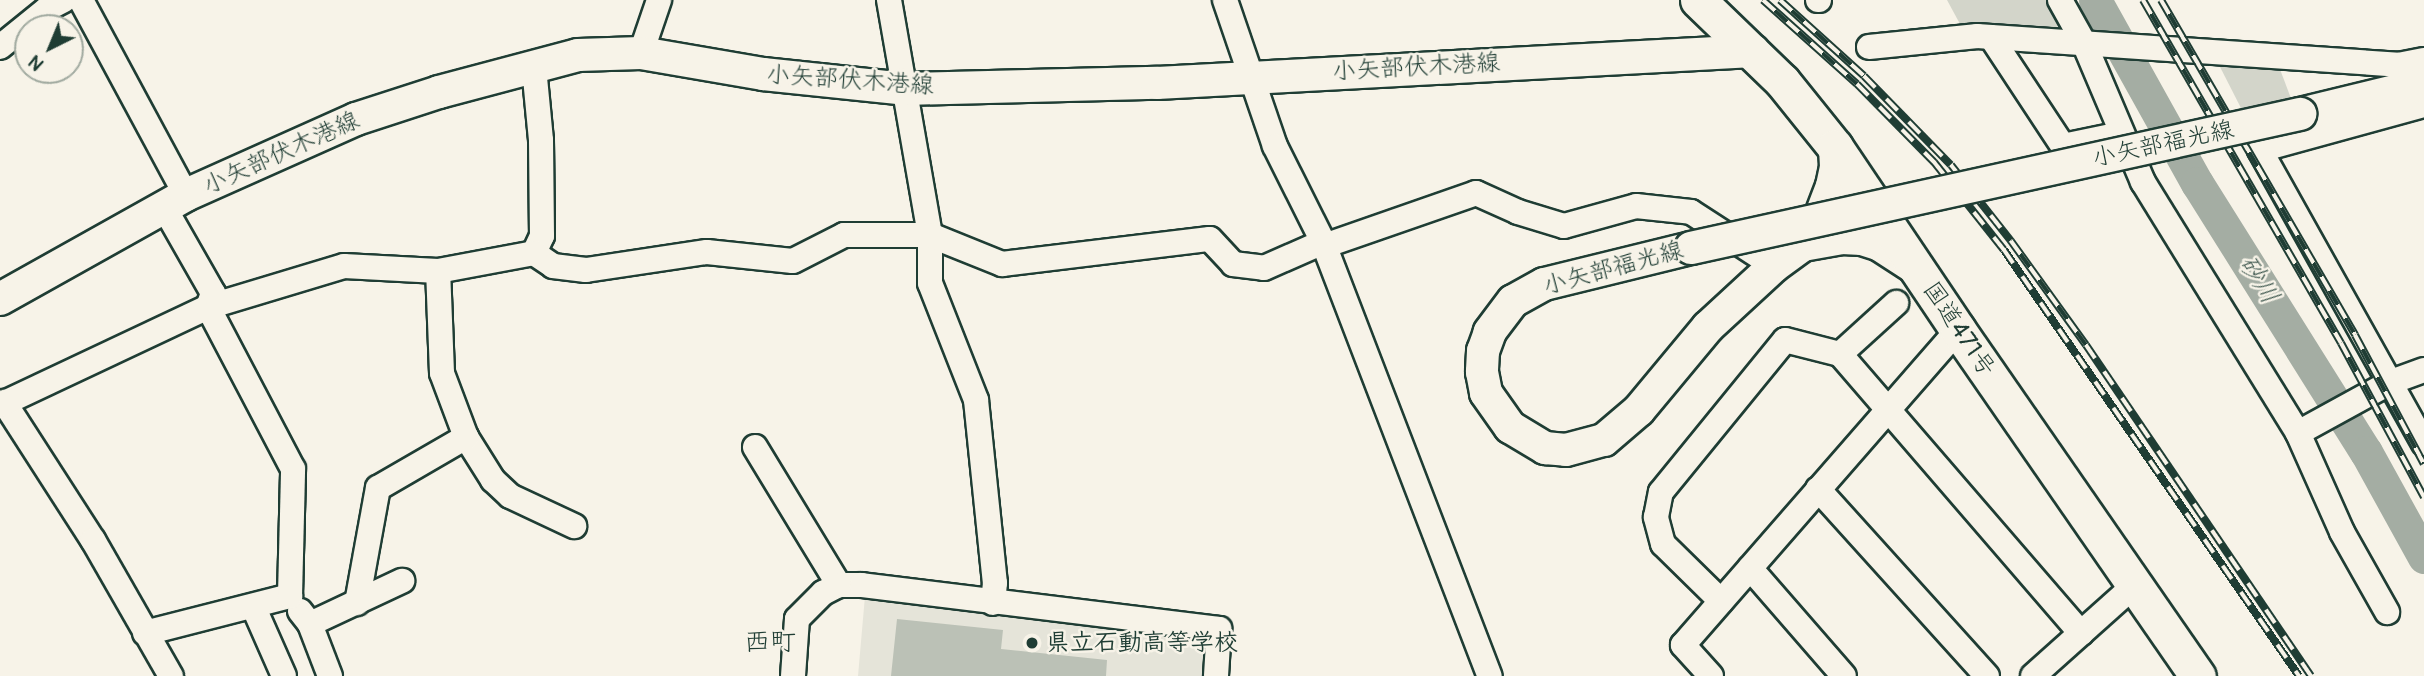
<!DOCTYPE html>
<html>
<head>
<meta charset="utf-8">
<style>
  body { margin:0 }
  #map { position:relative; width:2424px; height:676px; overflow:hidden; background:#f7f3e8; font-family:Pangolin,"Klee One",sans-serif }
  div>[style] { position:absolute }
  .built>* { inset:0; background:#e5e4d9 }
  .green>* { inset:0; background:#d3d5ca }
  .river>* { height:33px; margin:-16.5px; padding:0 16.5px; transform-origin:16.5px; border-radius:16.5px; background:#a4ada3 }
  .building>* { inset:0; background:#bbc1b6 }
  .roads { filter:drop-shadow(2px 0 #1f3d34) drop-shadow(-2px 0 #1f3d34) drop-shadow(0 2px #1f3d34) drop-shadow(0 -2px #1f3d34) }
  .minor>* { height:24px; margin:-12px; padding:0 12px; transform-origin:12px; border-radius:12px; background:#f7f3e8 }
  .major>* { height:32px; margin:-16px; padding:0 16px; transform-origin:16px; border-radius:16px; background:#f7f3e8 }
  .highway>* { height:35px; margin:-17.5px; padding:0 17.5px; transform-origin:17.5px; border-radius:17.5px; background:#f7f3e8 }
  .rail>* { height:8px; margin-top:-4px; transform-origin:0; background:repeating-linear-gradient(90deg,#f7f3e8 0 16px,#1f3d34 0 32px); box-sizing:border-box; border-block:2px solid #1f3d34 }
  .bridges { filter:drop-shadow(2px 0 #1f3d34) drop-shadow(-2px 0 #1f3d34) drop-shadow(0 2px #1f3d34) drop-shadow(0 -2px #1f3d34) }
  .major-bridge>* { height:32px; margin:-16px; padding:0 16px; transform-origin:16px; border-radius:16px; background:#f7f3e8 }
  .dots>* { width:19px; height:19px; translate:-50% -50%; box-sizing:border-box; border:4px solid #f7f3e8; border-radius:50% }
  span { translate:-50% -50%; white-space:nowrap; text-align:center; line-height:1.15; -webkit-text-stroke:5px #f7f3e8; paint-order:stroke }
  .street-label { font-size:24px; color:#1f3d34 }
  .poi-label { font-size:24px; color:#1f3d34; font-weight:700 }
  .left { translate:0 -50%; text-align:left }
  .water-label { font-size:26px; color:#405950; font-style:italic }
  .neighbourhood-label { font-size:26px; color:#1f3d34 }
  .north { position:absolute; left:14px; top:14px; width:70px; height:70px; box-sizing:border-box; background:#f7f3e8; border:2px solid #a1aaa0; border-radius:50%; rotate:223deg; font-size:19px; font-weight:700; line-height:28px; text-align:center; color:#1f3d34 }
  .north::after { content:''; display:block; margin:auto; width:24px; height:32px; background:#1f3d34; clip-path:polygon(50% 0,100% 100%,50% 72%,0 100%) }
</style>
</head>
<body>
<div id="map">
  <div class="built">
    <div style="clip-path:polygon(865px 596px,1196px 635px,1209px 650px,1207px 676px,858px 676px)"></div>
  </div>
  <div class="green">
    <div style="clip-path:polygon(1947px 0,2053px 0,2062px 18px,2058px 26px,2047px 31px,1960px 24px)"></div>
    <div style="clip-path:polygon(2217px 61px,2278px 64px,2292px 101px,2243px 112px)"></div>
  </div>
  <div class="river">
    <div style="left:2095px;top:0;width:210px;rotate:60.9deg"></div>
    <div style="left:2197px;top:183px;width:318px;rotate:57.9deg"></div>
    <div style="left:2366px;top:452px;width:120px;rotate:61.1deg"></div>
  </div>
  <div class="building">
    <div style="clip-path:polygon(897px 619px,1003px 630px,1001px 649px,1107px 660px,1106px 676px,891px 676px)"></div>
  </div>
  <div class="roads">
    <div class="minor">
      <div style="left:81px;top:0;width:221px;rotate:61.7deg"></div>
      <div style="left:889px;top:0;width:239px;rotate:80.1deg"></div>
      <div style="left:930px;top:235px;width:48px;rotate:90deg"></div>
      <div style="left:930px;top:283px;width:126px;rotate:68.5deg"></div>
      <div style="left:976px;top:400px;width:184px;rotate:84.1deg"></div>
      <div style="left:995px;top:583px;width:20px;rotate:96deg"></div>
      <div style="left:1225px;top:0;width:154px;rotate:71.1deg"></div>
      <div style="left:1275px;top:146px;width:107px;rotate:63.4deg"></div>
      <div style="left:1323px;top:242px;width:465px;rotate:69deg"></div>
      <div style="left:1818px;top:0;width:1px"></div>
      <div style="left:2060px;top:0;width:49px;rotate:60.8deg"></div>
      <div style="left:2084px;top:43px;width:151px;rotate:67deg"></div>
      <div style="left:2143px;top:182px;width:295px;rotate:58.3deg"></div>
      <div style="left:2298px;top:433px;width:108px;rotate:66deg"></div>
      <div style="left:2342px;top:532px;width:92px;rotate:60.6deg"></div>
      <div style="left:1991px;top:37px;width:131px;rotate:56.6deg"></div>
      <div style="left:2063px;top:146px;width:59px;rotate:-11.7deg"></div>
      <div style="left:0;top:47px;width:60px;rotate:-39deg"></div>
      <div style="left:47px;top:9px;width:19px;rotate:-28deg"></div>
      <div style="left:1869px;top:47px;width:109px;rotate:-5.8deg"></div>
      <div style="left:1977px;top:36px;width:422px;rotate:3.9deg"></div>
      <div style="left:2398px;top:65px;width:26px;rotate:-11deg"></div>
      <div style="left:641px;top:53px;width:56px;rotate:-71.2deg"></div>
      <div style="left:2424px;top:105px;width:170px;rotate:164.7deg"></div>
      <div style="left:2260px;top:150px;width:336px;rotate:60.8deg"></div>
      <div style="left:1324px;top:246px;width:161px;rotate:-19.2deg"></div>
      <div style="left:1476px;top:193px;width:46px;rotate:24.3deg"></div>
      <div style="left:1518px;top:212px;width:48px;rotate:16.9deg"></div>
      <div style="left:1564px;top:226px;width:75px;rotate:-15.5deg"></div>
      <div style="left:1636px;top:206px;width:55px;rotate:6.2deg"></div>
      <div style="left:1691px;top:212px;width:99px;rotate:33deg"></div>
      <div style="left:534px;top:253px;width:19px;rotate:-65deg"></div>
      <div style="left:542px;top:236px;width:96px;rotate:-90.6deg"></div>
      <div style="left:541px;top:140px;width:73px;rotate:-95.5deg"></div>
      <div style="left:1840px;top:354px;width:76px;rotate:-42.3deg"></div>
      <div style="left:4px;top:402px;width:164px;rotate:57.2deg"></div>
      <div style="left:93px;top:540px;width:157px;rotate:60.2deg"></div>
      <div style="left:0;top:405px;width:230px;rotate:-25.2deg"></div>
      <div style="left:208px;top:307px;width:142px;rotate:-16.8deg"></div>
      <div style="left:344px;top:266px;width:94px;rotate:3deg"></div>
      <div style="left:438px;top:271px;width:98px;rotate:-10.6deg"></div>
      <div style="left:534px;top:253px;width:23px;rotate:34deg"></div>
      <div style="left:553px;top:266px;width:33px;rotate:7deg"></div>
      <div style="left:586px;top:270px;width:122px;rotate:-8.5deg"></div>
      <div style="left:707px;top:252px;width:86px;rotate:6deg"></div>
      <div style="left:793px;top:261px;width:57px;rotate:-27deg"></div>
      <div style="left:844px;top:235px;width:86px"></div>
      <div style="left:930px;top:235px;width:78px;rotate:21.9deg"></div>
      <div style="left:1002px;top:264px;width:209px;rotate:-6.9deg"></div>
      <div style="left:1210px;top:239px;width:34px;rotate:47deg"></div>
      <div style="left:1233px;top:264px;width:31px;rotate:7deg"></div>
      <div style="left:1264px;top:268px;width:64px;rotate:-23.8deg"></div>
      <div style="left:2298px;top:433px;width:106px;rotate:-28.7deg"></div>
      <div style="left:2391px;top:382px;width:35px;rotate:-20deg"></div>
      <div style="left:466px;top:437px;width:51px;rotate:57.9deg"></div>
      <div style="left:493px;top:480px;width:23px;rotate:43deg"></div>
      <div style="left:510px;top:496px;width:71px;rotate:25.1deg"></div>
      <div style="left:755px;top:447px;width:162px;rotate:58.7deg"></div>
      <div style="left:1818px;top:489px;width:252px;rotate:47.9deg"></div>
      <div style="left:1750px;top:568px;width:143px;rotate:49deg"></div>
      <div style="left:1721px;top:601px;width:81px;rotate:-135.5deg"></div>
      <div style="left:1663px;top:544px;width:28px;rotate:-105deg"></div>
      <div style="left:1656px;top:517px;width:25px;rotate:-79deg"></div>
      <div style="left:1661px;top:492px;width:196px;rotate:-50.8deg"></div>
      <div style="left:1785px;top:340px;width:57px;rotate:14.3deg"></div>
      <div style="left:1840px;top:354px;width:369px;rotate:49.2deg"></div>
      <div style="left:357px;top:603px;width:117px;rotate:-79.7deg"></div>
      <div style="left:378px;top:488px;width:102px;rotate:-30.1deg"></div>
      <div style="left:466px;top:437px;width:68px;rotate:-110.6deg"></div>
      <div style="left:442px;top:373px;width:102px;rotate:-92.2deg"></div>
      <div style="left:254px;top:608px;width:74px;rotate:66.2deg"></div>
      <div style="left:300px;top:611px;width:16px;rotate:52deg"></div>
      <div style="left:310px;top:624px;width:56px;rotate:69deg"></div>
      <div style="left:310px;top:624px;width:102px;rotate:-25.1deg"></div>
      <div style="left:145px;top:633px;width:150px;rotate:-14.3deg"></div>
      <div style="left:290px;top:596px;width:127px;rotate:-88.6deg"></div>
      <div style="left:293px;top:469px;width:183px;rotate:-117.7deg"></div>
      <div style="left:208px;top:307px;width:15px;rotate:-70deg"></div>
      <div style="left:213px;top:293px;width:99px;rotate:-119.7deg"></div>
      <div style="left:793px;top:676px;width:57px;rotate:-86deg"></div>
      <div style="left:797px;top:619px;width:37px;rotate:-45deg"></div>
      <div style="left:823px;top:593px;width:18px;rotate:-27deg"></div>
      <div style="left:839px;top:585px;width:23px"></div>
      <div style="left:862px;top:585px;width:360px;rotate:7deg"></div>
      <div style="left:1219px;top:629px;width:47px;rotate:93.7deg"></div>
      <div style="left:1711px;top:676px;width:42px;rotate:-132.1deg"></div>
      <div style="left:1683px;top:645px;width:418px;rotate:-48.9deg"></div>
      <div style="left:2033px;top:676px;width:138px;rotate:-41.8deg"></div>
    </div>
    <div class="major">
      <div style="left:2300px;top:114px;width:128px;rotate:-13.6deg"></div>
      <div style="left:1808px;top:239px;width:14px;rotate:-54deg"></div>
      <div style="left:1816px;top:228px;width:45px;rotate:-69.1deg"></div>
      <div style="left:1832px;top:186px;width:19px;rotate:-78deg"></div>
      <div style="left:1836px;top:167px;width:20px;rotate:-93deg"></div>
      <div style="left:1691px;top:248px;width:151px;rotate:166.2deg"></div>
      <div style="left:1544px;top:284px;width:35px;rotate:151deg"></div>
      <div style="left:1513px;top:301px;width:39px;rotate:127deg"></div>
      <div style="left:1490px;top:332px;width:20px;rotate:110deg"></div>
      <div style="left:1483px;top:351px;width:21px;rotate:93deg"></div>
      <div style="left:1482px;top:372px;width:21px;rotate:79deg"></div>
      <div style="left:1486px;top:393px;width:42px;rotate:54.8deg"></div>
      <div style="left:1510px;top:427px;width:41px;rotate:31deg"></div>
      <div style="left:1545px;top:448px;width:21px;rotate:5deg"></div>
      <div style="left:1566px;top:450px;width:39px;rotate:-15deg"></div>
      <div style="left:1604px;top:440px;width:46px;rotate:-40.6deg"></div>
      <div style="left:1639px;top:410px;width:108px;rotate:-50.3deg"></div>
      <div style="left:1708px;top:327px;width:90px;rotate:-42.7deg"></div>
      <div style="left:1774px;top:266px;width:36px;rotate:-36deg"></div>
      <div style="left:1803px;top:245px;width:40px;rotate:-10deg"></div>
      <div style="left:1842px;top:238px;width:20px;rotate:3deg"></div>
      <div style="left:1862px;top:239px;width:19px;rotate:18deg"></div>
      <div style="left:1880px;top:245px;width:40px;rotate:32.9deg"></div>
      <div style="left:0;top:299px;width:213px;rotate:-29.2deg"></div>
      <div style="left:186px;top:195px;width:186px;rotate:-24.1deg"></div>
      <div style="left:356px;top:119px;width:87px;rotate:-18deg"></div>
      <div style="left:439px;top:92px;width:144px;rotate:-14.9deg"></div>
      <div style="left:578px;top:55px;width:63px;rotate:-1.8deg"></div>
      <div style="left:641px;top:53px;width:124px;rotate:9.8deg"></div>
      <div style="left:763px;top:74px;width:143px;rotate:6deg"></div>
      <div style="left:905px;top:89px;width:252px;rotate:-1.4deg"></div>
      <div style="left:1157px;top:83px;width:597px;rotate:-3.07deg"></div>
    </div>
    <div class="highway">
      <div style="left:1698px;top:0;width:117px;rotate:44deg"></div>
      <div style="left:1782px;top:81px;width:85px;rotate:51.2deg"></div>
      <div style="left:1835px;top:147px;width:220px;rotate:56.1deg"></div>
      <div style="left:1958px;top:330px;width:421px;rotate:55.3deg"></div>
    </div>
  </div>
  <div class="rail">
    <div style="left:1763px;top:0;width:126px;rotate:41.8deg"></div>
    <div style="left:1857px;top:84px;width:110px;rotate:45.4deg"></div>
    <div style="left:1934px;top:162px;width:112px;rotate:51.5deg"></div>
    <div style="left:2004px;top:250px;width:518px;rotate:55.3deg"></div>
    <div style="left:1780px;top:0;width:113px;rotate:42.1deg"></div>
    <div style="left:1864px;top:76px;width:124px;rotate:45.7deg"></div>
    <div style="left:1951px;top:165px;width:97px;rotate:51.7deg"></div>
    <div style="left:2011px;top:241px;width:128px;rotate:54.2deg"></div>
    <div style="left:2086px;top:345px;width:400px;rotate:55.8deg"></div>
    <div style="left:2143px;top:0;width:396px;rotate:60deg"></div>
    <div style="left:2341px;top:343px;width:175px;rotate:61.7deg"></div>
    <div style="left:2161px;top:0;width:387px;rotate:59.9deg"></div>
    <div style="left:2355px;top:335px;width:146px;rotate:61.9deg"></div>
  </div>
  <div class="bridges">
    <div class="major-bridge">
      <div style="left:1691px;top:248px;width:624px;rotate:-12.41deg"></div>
    </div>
  </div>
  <div class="dots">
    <div style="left:1032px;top:643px;background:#1f3d34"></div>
  </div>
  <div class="street-label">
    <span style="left:1416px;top:67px;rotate:-3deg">小矢部伏木港線</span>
    <span style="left:850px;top:80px;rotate:4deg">小矢部伏木港線</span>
    <span style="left:2163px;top:144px;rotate:-12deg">小矢部福光線</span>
    <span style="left:281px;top:153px;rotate:-24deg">小矢部伏木港線</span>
    <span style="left:1613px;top:268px;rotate:-15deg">小矢部福光線</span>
    <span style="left:1959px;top:329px;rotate:56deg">国道471号</span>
  </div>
  <div class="poi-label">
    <span class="left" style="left:1046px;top:643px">県立石動高等学校</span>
  </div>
  <div class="water-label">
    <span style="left:2258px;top:280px;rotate:58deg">砂川</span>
  </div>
  <div class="neighbourhood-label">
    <span style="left:770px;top:643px">西町</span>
  </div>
  <div class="north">N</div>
</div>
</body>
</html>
